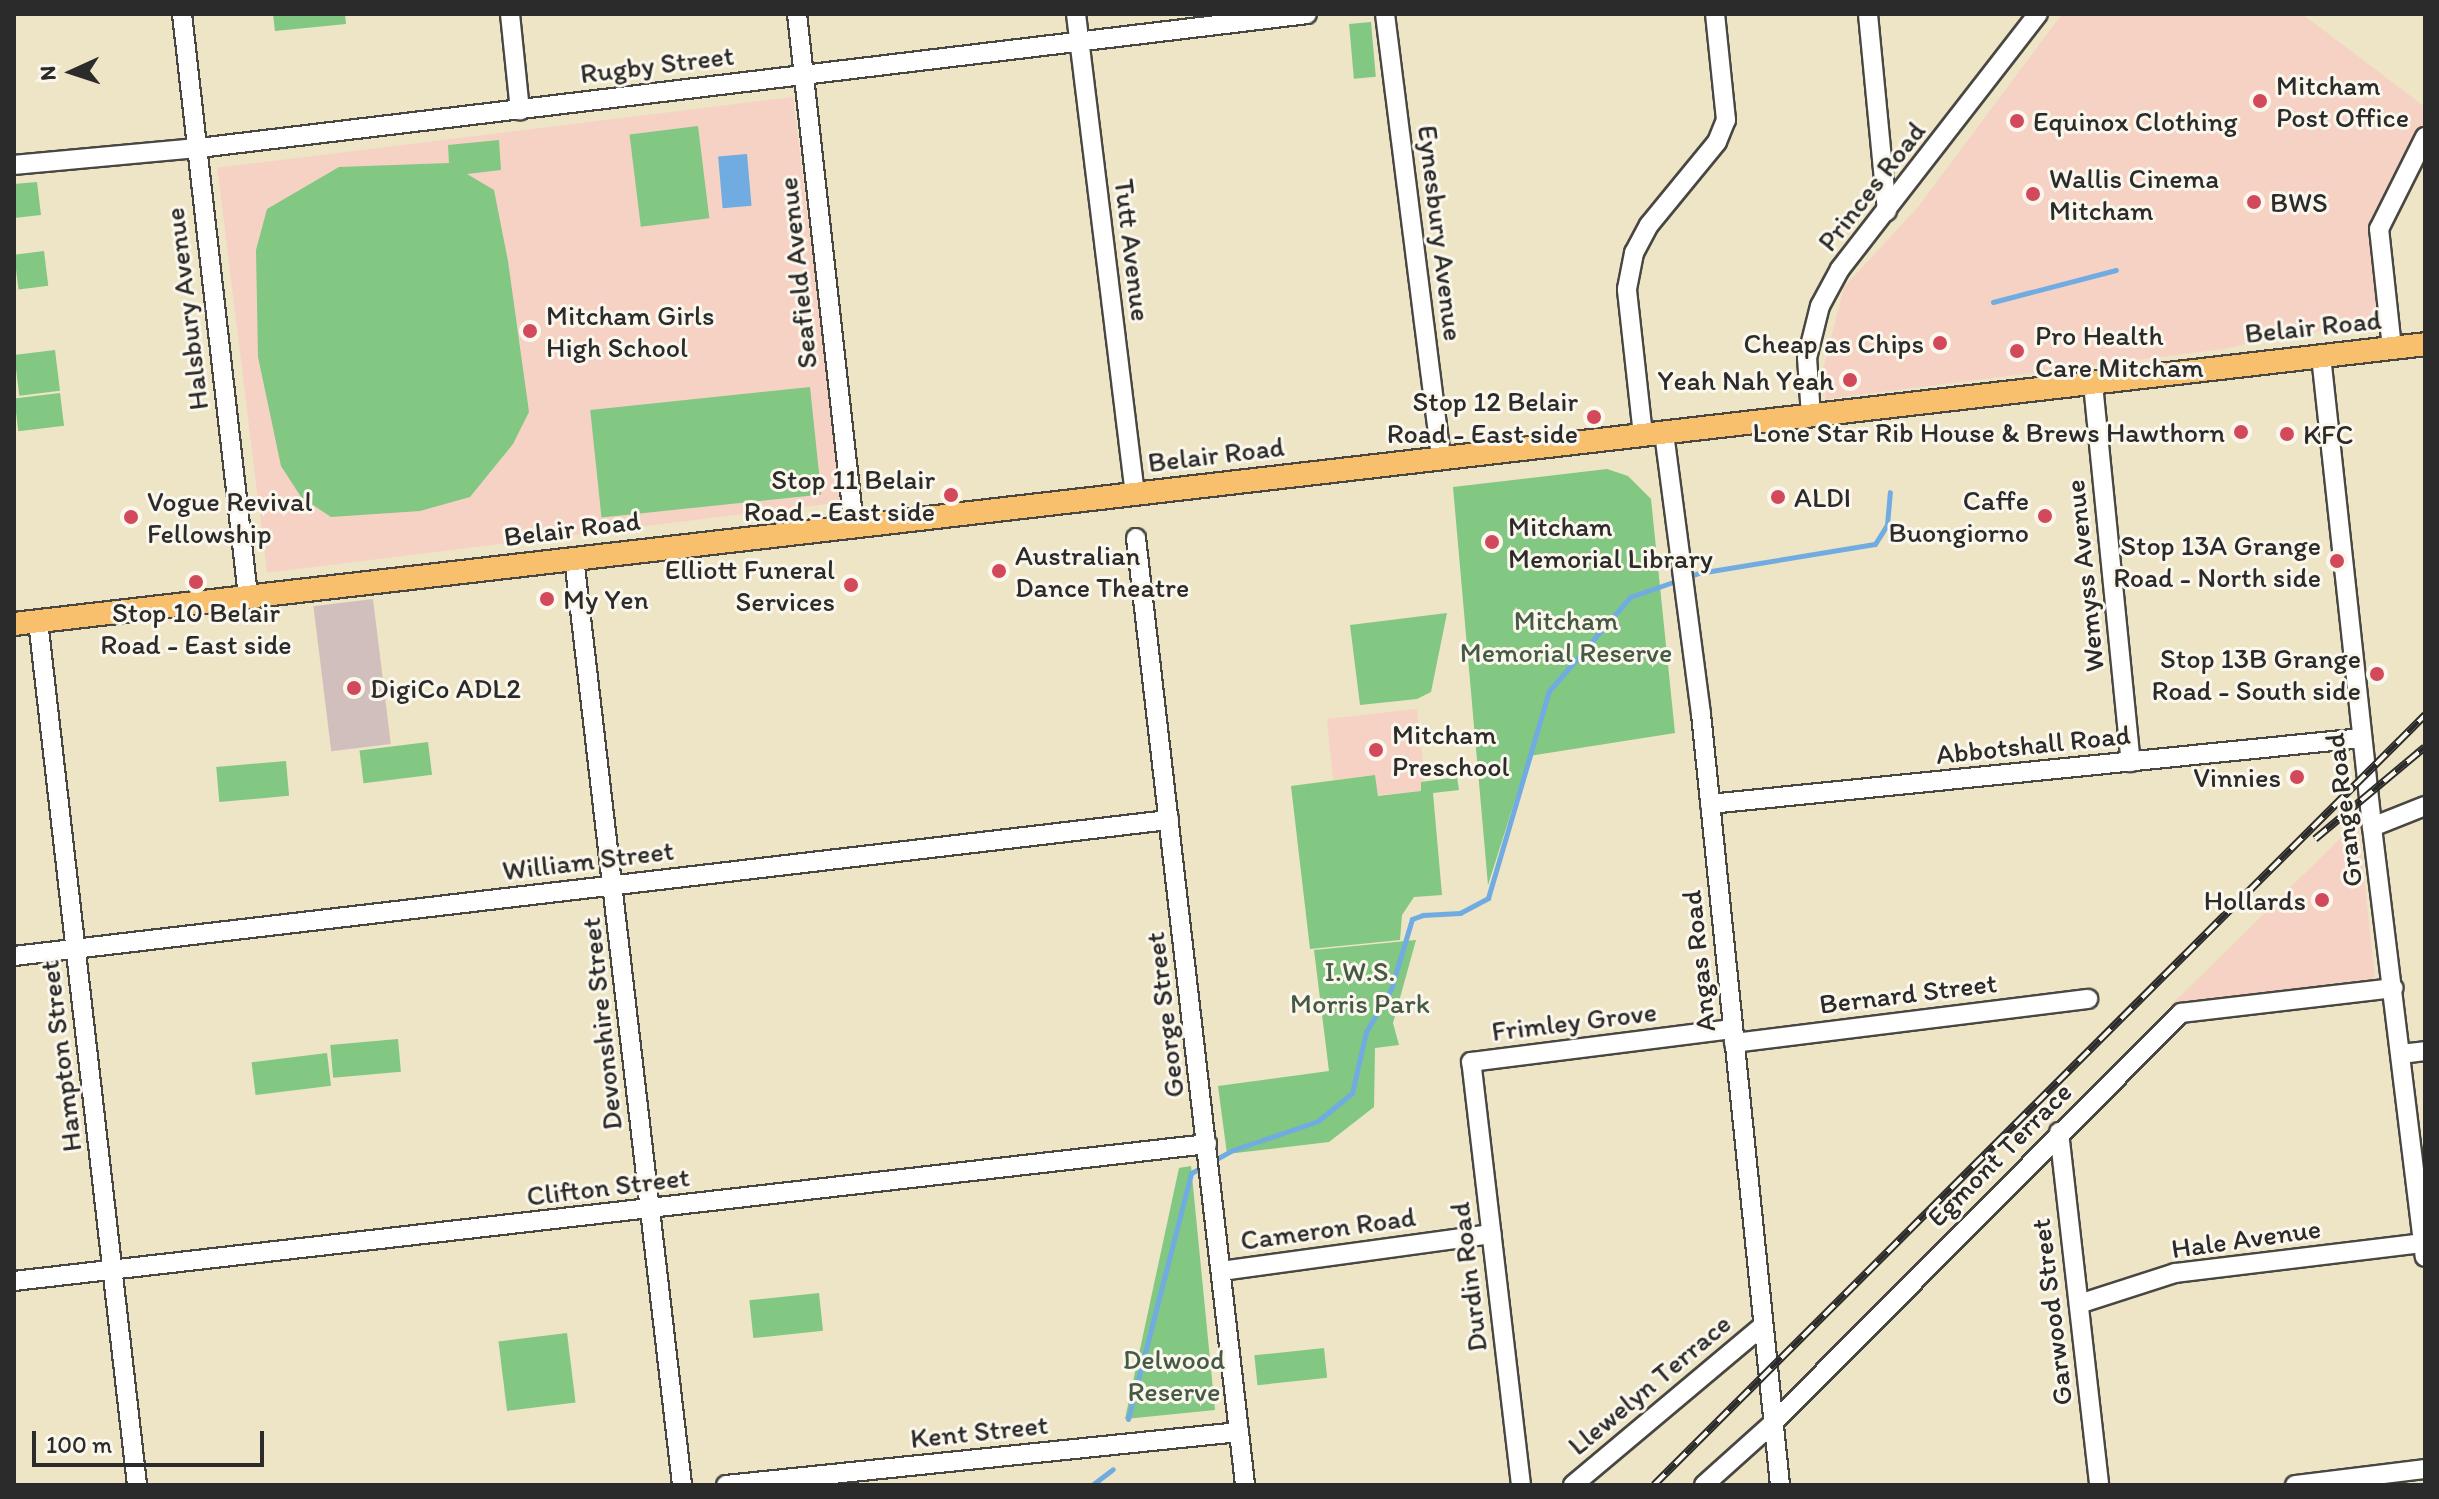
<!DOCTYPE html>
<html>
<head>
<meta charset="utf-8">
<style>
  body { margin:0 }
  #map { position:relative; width:2439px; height:1499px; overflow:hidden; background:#eee4c6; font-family:Itim,sans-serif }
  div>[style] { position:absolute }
  .built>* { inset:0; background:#f6d2c4; transform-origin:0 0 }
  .industrial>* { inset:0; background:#d1bfbe; transform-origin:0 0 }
  .green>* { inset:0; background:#82c782; transform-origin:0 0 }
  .water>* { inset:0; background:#70ace1; transform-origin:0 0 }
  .stream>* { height:5px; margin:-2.5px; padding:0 2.5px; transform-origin:2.5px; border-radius:2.5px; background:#70ace1 }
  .roads { filter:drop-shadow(2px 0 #484742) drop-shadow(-2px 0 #484742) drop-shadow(0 2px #484742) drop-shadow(0 -2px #484742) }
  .minor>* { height:18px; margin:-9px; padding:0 9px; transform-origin:9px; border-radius:9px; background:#fff }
  .major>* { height:22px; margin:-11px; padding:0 11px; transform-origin:11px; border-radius:11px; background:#f8bf6c }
  .rail>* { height:8px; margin-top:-4px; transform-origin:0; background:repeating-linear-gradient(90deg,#fbf7ec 0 15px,#2b2b2b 0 30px); box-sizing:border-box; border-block:2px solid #2b2b2b }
  .dots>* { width:22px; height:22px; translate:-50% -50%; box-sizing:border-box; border:4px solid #fbf7ec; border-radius:50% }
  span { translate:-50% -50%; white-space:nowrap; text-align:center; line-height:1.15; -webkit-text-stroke:6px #fbf7ec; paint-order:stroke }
  .street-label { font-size:28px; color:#2b2b2b }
  .poi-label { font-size:28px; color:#2b2b2b }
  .left { translate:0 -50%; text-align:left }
  .right { translate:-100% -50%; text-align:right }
  .park-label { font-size:28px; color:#455a45 }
  .frame { position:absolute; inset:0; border:16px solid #2b2b2b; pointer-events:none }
  .north { position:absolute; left:32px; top:32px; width:80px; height:80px; -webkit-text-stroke:6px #fbf7ec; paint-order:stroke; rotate:267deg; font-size:22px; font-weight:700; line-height:32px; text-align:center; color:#2b2b2b }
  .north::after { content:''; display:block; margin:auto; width:28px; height:36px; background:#2b2b2b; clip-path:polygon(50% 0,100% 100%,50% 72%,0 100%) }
  .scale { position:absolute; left:32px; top:1431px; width:232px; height:36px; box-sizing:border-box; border:4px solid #2b2b2b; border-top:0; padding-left:10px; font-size:24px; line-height:28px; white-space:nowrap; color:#2b2b2b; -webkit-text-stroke:6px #fbf7ec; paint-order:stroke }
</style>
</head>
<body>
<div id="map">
  <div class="built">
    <div style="clip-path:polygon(2062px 14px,2302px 14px,2425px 107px,2425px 125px,2369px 235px,2378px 325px,2286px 335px,2224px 349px,1826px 399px,1823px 370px,1844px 287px,1918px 207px)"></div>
    <div style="left:793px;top:97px;width:408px;height:580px;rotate:83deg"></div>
    <div style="clip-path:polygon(1417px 709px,1425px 780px,1421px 782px,1422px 791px,1378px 795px,1374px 775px,1333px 780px,1327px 719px)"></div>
    <div style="clip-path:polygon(2358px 821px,2375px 978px,2171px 1005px)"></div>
  </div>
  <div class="industrial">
    <div style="left:373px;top:599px;width:146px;height:60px;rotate:83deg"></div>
  </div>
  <div class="green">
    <div style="clip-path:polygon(273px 14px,345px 14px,346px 24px,275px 31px)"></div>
    <div style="left:1371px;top:22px;width:55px;height:22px;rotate:85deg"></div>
    <div style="left:698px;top:126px;width:93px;height:69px;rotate:83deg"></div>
    <div style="clip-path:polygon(499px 140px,501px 170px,467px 174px,494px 190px,508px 261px,529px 412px,513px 444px,470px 497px,420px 511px,331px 517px,301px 497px,281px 466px,258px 357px,256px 250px,267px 209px,339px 167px,449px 163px,448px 145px)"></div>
    <div style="clip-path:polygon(37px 182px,41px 215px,14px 218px,14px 184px)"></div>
    <div style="left:44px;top:251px;width:35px;height:30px;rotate:83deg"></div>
    <div style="left:55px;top:350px;width:41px;height:41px;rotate:83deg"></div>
    <div style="left:810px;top:387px;width:108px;height:221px;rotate:84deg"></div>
    <div style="left:60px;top:393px;width:33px;height:46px;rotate:83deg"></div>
    <div style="clip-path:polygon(1607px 469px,1628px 476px,1651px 499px,1675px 733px,1529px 756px,1488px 885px,1453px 487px)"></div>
    <div style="clip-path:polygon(1447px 613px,1431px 692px,1417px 699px,1360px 705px,1350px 625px)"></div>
    <div style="left:428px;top:742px;width:33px;height:69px;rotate:83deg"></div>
    <div style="left:286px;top:761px;width:35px;height:70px;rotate:85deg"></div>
    <div style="clip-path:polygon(1375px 775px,1378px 796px,1421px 791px,1421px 782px,1457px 777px,1459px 790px,1433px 793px,1442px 895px,1414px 897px,1402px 915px,1400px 940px,1310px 949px,1291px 786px)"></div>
    <div style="clip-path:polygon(1416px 940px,1393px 1023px,1399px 1045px,1375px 1048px,1374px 1107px,1329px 1142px,1227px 1154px,1218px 1086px,1329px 1071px,1314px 950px)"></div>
    <div style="left:398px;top:1039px;width:33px;height:68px;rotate:85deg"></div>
    <div style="left:327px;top:1053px;width:33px;height:76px;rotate:83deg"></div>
    <div style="clip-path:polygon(1191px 1166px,1215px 1410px,1125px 1419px,1179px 1168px)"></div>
    <div style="left:819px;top:1293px;width:38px;height:70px;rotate:84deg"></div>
    <div style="left:567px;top:1333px;width:70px;height:69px;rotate:83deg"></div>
    <div style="left:1324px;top:1348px;width:30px;height:70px;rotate:84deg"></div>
  </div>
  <div class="water">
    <div style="left:747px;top:154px;width:52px;height:29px;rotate:85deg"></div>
  </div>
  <div class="stream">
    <div style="left:1993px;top:302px;width:127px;rotate:-14.6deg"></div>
    <div style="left:1211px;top:1162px;width:25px;rotate:-29deg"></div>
    <div style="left:1233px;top:1150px;width:90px;rotate:-18.8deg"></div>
    <div style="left:1318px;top:1121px;width:44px;rotate:-39.5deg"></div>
    <div style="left:1352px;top:1093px;width:63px;rotate:-77.1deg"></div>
    <div style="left:1366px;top:1032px;width:50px;rotate:-59.8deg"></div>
    <div style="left:1391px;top:989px;width:73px;rotate:-73.3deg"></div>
    <div style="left:1412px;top:919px;width:12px;rotate:-20deg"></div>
    <div style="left:1423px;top:915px;width:37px;rotate:-3deg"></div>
    <div style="left:1460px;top:913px;width:32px;rotate:-28deg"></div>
    <div style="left:1488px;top:898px;width:216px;rotate:-73.6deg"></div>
    <div style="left:1549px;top:691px;width:124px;rotate:-49.2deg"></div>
    <div style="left:1630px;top:597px;width:73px;rotate:-19.2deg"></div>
    <div style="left:1699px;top:573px;width:178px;rotate:-9.4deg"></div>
    <div style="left:1875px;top:544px;width:22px;rotate:-58deg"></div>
    <div style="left:1887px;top:525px;width:33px;rotate:-85deg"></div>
    <div style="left:1128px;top:1419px;width:254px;rotate:-75.6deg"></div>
    <div style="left:1191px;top:1173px;width:13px;rotate:-27deg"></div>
    <div style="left:1092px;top:1485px;width:26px;rotate:-37deg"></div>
  </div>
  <div class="roads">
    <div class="minor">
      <div style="left:182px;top:14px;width:586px;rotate:83.53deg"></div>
      <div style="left:510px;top:14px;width:97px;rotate:84.1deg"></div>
      <div style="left:797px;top:14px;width:515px;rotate:83.65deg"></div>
      <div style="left:1076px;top:14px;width:484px;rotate:83deg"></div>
      <div style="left:1385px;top:14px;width:448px;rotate:82.8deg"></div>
      <div style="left:1868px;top:14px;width:198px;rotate:84.5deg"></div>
      <div style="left:14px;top:165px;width:194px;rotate:-5.3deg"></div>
      <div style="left:207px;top:147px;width:1108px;rotate:-6.89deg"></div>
      <div style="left:2392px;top:348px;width:120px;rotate:-96.2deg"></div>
      <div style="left:2379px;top:229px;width:103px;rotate:-63.4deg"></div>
      <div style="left:2321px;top:356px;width:466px;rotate:83.8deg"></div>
      <div style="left:2371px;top:819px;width:441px;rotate:83deg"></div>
      <div style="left:2093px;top:384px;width:380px;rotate:84.3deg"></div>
      <div style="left:1811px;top:416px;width:58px;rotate:-93.9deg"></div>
      <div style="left:1807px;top:358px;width:54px;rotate:-76deg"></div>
      <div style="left:1820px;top:306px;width:42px;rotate:-61.6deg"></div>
      <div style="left:1840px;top:269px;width:323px;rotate:-52.2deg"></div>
      <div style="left:1664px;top:433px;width:283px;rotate:82.5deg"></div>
      <div style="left:1701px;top:714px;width:775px;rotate:84.15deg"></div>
      <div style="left:1643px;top:435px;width:147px;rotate:-96.3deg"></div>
      <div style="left:1627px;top:289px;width:37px;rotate:-79deg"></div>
      <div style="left:1634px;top:253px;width:32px;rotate:-62deg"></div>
      <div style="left:1649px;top:225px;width:107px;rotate:-50.7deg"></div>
      <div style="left:1717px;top:142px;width:24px;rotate:-68deg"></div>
      <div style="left:1726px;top:120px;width:107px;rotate:-95.9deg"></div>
      <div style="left:1136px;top:538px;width:953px;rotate:83.43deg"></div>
      <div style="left:574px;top:558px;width:933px;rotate:83.35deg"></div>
      <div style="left:38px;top:621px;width:870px;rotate:83.46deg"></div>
      <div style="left:1710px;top:804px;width:655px;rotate:-5.78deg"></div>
      <div style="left:2372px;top:827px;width:57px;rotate:-21.6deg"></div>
      <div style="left:14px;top:956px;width:1163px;rotate:-6.72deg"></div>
      <div style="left:1734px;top:1043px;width:357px;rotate:-7.1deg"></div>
      <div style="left:2401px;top:1054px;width:24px;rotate:-7deg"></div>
      <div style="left:2059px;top:1132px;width:355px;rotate:83.5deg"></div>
      <div style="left:1221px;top:1271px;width:273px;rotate:-7.8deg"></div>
      <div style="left:14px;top:1281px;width:1201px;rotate:-6.55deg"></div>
      <div style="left:2079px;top:1304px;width:101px;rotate:-17.9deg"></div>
      <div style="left:2175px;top:1273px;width:250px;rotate:-6.9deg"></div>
      <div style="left:726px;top:1485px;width:516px;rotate:-5.9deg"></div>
      <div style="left:1521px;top:1485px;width:426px;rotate:-96.7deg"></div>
      <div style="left:1471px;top:1062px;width:264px;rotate:-7.2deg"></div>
      <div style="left:1573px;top:1485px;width:246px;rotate:-40deg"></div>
      <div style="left:1704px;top:1485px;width:91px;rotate:-41.9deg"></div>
      <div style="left:1772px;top:1424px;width:580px;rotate:-45.14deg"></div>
      <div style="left:2181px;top:1013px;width:214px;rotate:-6.7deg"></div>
      <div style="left:2295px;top:1485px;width:131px;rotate:-7deg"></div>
    </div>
    <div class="major">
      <div style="left:14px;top:624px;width:2427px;rotate:-6.62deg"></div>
    </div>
  </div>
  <div class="rail">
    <div style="left:2315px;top:839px;width:143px;rotate:-39.9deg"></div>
    <div style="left:1654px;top:1485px;width:1090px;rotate:-44.96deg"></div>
  </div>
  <div class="dots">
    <div style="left:2260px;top:101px;background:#d1495b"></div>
    <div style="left:2017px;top:121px;background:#d1495b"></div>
    <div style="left:2033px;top:194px;background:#d1495b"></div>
    <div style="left:2254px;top:202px;background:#d1495b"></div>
    <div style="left:530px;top:331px;background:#d1495b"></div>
    <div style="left:1940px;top:343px;background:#d1495b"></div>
    <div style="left:2017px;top:351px;background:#d1495b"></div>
    <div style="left:1850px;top:380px;background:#d1495b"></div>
    <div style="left:1594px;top:417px;background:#d1495b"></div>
    <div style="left:2241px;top:432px;background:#d1495b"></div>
    <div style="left:2287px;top:434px;background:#d1495b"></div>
    <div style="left:951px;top:495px;background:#d1495b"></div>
    <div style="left:1778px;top:497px;background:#d1495b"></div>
    <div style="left:2045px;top:516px;background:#d1495b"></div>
    <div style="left:131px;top:517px;background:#d1495b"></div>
    <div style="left:1492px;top:542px;background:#d1495b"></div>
    <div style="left:2337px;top:561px;background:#d1495b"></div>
    <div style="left:999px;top:571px;background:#d1495b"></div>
    <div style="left:196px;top:582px;background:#d1495b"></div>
    <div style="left:851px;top:585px;background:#d1495b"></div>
    <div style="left:547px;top:599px;background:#d1495b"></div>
    <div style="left:2377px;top:674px;background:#d1495b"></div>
    <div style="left:354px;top:688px;background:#d1495b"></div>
    <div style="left:1376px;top:750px;background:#d1495b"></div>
    <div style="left:2297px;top:777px;background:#d1495b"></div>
    <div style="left:2322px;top:900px;background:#d1495b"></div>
  </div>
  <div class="street-label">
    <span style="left:657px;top:64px;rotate:-7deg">Rugby Street</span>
    <span style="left:1871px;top:186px;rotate:-52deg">Princes Road</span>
    <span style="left:1441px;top:233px;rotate:83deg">Eynesbury Avenue</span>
    <span style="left:1133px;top:250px;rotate:83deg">Tutt Avenue</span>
    <span style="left:797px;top:273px;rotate:-96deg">Seafield Avenue</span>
    <span style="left:186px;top:309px;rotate:-97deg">Halsbury Avenue</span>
    <span style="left:2313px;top:326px;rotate:-6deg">Belair Road</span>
    <span style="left:1216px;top:454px;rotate:-7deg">Belair Road</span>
    <span style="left:572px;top:528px;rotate:-7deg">Belair Road</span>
    <span style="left:2084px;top:576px;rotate:-96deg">Wemyss Avenue</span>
    <span style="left:2033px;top:744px;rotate:-6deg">Abbotshall Road</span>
    <span style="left:2343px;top:810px;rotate:-97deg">Grange Road</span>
    <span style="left:588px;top:860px;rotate:-7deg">William Street</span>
    <span style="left:1698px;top:961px;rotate:-96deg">Angas Road</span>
    <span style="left:1908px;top:993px;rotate:-7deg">Bernard Street</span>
    <span style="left:1164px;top:1015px;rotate:-97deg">George Street</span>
    <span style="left:1574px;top:1021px;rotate:-7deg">Frimley Grove</span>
    <span style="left:601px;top:1024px;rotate:-96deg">Devonshire Street</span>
    <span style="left:60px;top:1056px;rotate:-97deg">Hampton Street</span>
    <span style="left:1999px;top:1154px;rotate:-45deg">Egmont Terrace</span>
    <span style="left:608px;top:1186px;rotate:-7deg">Clifton Street</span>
    <span style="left:1328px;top:1228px;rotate:-8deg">Cameron Road</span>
    <span style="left:2246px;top:1238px;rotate:-8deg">Hale Avenue</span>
    <span style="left:1468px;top:1277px;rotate:-97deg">Durdin Road</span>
    <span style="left:2051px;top:1312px;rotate:-97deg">Garwood Street</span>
    <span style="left:1649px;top:1384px;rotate:-40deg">Llewelyn Terrace</span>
    <span style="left:979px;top:1431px;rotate:-6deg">Kent Street</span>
  </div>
  <div class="poi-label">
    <span class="left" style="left:2276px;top:101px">Mitcham<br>Post Office</span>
    <span class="left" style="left:2033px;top:121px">Equinox Clothing</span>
    <span class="left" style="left:2049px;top:194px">Wallis Cinema<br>Mitcham</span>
    <span class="left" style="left:2270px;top:202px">BWS</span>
    <span class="left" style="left:546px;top:331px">Mitcham Girls<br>High School</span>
    <span class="left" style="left:2035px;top:351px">Pro Health<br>Care Mitcham</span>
    <span class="right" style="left:1924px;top:343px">Cheap as Chips</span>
    <span class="right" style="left:1834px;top:380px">Yeah Nah Yeah</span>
    <span class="right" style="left:1578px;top:417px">Stop 12 Belair<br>Road - East side</span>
    <span class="right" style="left:2225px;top:432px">Lone Star Rib House &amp; Brews Hawthorn</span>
    <span class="left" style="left:2303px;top:434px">KFC</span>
    <span class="right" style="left:935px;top:495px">Stop 11 Belair<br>Road - East side</span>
    <span class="left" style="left:1794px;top:497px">ALDI</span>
    <span class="right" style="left:2029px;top:516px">Caffe<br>Buongiorno</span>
    <span class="left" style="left:147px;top:517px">Vogue Revival<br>Fellowship</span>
    <span class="left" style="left:1508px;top:542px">Mitcham<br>Memorial Library</span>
    <span class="right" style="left:2321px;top:561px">Stop 13A Grange<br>Road - North side</span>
    <span class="left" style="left:1015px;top:571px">Australian<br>Dance Theatre</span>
    <span class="right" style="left:835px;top:585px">Elliott Funeral<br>Services</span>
    <span class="left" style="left:563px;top:599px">My Yen</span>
    <span style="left:196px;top:628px">Stop 10 Belair<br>Road - East side</span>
    <span class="right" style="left:2361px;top:674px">Stop 13B Grange<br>Road - South side</span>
    <span class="left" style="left:370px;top:688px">DigiCo ADL2</span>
    <span class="left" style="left:1392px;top:750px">Mitcham<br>Preschool</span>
    <span class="right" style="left:2281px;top:777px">Vinnies</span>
    <span class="right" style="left:2306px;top:900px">Hollards</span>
  </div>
  <div class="park-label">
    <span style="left:1566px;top:636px">Mitcham<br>Memorial Reserve</span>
    <span style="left:1360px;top:987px">I.W.S.<br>Morris Park</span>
    <span style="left:1174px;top:1375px">Delwood<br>Reserve</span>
  </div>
  <div class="frame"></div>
  <div class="north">N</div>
  <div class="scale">100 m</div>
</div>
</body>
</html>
